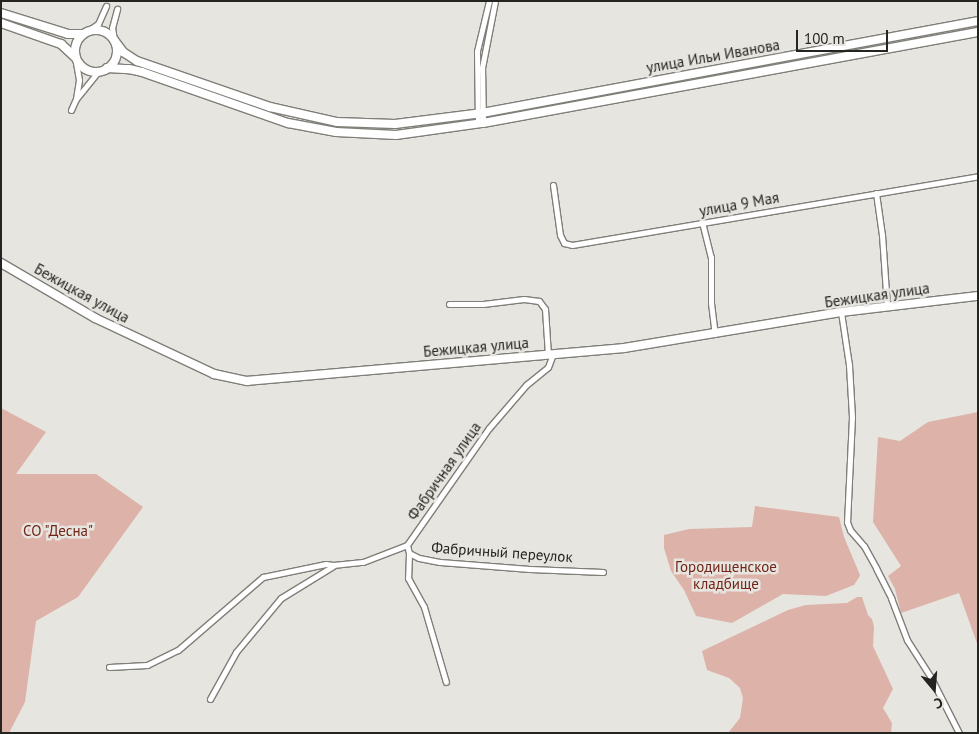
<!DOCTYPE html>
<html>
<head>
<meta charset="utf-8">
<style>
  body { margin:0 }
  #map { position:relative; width:979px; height:734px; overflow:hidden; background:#e7e5df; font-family:"PT Sans",sans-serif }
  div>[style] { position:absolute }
  .green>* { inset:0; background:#ddb2a8 }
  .roads { filter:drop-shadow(1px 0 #807e78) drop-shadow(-1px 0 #807e78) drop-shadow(0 1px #807e78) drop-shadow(0 -1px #807e78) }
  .street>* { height:5px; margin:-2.5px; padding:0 2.5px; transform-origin:2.5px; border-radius:2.5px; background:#fff }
  .primary>* { height:8px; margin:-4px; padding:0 4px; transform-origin:4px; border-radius:4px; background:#fff }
  .primary>.ring { margin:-4px; padding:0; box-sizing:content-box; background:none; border:8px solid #fff; border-radius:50% }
  span { translate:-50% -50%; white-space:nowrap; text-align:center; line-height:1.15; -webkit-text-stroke:5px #e7e5df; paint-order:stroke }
  .street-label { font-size:15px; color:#242421 }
  .park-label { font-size:15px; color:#712417 }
  .frame { position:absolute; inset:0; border:2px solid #242421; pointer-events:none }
  .north { position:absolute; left:909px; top:664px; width:50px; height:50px; -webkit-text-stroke:4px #e7e5df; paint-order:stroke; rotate:162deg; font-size:14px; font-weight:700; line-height:20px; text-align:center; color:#242421 }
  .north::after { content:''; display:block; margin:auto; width:18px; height:22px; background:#242421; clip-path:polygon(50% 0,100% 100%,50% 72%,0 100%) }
  .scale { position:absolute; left:796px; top:30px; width:92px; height:22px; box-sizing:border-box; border:2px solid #242421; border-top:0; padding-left:6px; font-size:15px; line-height:18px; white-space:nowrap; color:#242421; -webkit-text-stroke:4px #e7e5df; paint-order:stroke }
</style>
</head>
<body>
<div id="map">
  <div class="green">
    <div style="clip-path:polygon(1px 408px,46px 432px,16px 474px,96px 474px,143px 507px,78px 597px,36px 621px,25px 702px,9px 733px,1px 733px)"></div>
    <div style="clip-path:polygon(978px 412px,978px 646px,959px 593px,901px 613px,895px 589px,888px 576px,901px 566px,873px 522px,878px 437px,900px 441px,928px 422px)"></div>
    <div style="clip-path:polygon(755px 506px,839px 517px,844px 537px,860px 575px,858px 579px,854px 585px,826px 596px,783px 594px,732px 623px,696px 616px,684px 590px,671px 571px,664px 548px,664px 535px,689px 529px,752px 527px)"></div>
    <div style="clip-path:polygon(857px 597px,862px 597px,868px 615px,872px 619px,874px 627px,873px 646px,893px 689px,883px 708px,892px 723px,891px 733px,728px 733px,740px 718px,743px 698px,740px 688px,729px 678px,707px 670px,702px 651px,788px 610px,806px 605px,847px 603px)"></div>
  </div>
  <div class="roads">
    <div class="street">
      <div style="left:83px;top:34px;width:18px;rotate:-34deg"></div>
      <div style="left:98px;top:24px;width:20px;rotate:-66deg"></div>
      <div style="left:114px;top:40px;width:12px;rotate:-99deg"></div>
      <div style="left:112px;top:28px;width:20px;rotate:-75deg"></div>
      <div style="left:75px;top:57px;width:23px;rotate:80deg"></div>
      <div style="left:79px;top:80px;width:19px;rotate:99deg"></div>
      <div style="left:76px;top:99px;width:36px;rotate:-51deg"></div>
      <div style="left:71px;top:110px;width:12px;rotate:-66deg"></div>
      <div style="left:483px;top:123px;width:55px;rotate:-91deg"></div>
      <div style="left:482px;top:68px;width:68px;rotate:-79deg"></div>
      <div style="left:478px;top:124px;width:73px;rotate:-90.8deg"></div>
      <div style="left:477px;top:51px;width:51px;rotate:-76.5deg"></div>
      <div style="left:553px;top:185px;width:50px;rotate:82deg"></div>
      <div style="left:560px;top:235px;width:9px;rotate:63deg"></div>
      <div style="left:564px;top:243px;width:8px;rotate:14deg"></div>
      <div style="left:572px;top:245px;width:412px;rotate:-9.6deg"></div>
      <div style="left:876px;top:193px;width:42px;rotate:81.9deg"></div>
      <div style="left:882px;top:235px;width:71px;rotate:86deg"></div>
      <div style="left:702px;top:222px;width:36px;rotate:76deg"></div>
      <div style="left:711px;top:257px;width:46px;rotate:90deg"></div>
      <div style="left:711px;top:303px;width:31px;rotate:83deg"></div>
      <div style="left:449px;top:304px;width:34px"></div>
      <div style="left:483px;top:304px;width:41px;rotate:-7deg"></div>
      <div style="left:524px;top:299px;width:15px;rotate:8deg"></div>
      <div style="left:539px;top:301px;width:10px;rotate:53deg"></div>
      <div style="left:545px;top:309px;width:46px;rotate:86.3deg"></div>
      <div style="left:841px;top:312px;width:54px;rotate:81.4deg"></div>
      <div style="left:849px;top:365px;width:52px;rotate:86.7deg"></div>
      <div style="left:852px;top:417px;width:105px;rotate:92.7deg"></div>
      <div style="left:847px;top:522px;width:9px;rotate:69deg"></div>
      <div style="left:850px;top:530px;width:21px;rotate:49deg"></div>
      <div style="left:864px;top:546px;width:25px;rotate:61deg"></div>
      <div style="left:876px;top:568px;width:34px;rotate:63deg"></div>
      <div style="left:891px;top:598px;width:45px;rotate:69.1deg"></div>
      <div style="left:907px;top:640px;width:43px;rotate:57.4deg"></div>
      <div style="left:930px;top:676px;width:64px;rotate:63deg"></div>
      <div style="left:407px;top:545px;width:8px;rotate:76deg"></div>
      <div style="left:409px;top:553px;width:11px;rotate:27deg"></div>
      <div style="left:419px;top:558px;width:21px;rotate:11deg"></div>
      <div style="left:440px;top:562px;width:90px;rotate:4.4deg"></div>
      <div style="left:530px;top:569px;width:73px;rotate:2.4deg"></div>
      <div style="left:409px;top:553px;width:25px;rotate:92deg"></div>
      <div style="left:408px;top:578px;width:33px;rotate:61deg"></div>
      <div style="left:424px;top:607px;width:78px;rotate:73.7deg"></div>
      <div style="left:109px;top:667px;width:38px;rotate:-3deg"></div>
      <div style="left:147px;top:665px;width:34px;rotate:-26deg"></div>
      <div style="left:178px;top:650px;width:112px;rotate:-40.7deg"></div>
      <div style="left:263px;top:577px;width:64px;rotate:-11.7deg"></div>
      <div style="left:326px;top:564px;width:7px;rotate:8deg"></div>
      <div style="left:333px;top:565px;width:30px;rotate:-6deg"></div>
      <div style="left:363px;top:562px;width:47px;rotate:-21.1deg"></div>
      <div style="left:407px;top:545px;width:143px;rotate:-55deg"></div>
      <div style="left:489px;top:428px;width:57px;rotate:-49.3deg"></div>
      <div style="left:526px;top:385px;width:28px;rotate:-39deg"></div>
      <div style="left:548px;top:367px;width:14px;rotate:-69deg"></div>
      <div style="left:210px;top:699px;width:54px;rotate:-61deg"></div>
      <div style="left:236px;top:652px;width:70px;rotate:-50.2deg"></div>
      <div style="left:281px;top:598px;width:61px;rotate:-31.6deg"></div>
    </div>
    <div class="primary">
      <div style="left:1px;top:13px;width:70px;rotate:17.4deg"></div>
      <div style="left:68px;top:34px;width:15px"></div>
      <div style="left:1px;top:23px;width:64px;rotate:19.3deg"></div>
      <div style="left:61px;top:44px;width:19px;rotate:43deg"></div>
      <div class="ring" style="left:75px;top:30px;width:34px;height:34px"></div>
      <div style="left:114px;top:40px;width:15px;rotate:53deg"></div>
      <div style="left:123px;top:52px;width:17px;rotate:33deg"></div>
      <div style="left:137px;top:61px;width:141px;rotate:19.1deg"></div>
      <div style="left:270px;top:107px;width:69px;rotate:12.6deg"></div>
      <div style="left:337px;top:122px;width:58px;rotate:2deg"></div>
      <div style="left:395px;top:124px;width:88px;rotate:-7.2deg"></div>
      <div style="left:482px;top:113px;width:504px;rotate:-10.51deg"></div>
      <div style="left:107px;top:68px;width:22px;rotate:3deg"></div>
      <div style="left:129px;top:69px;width:13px;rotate:13deg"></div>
      <div style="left:142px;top:72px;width:155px;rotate:19.3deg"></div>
      <div style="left:288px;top:123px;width:49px;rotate:10.6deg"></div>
      <div style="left:336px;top:132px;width:60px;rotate:2.9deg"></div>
      <div style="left:396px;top:135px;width:88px;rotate:-7.9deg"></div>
      <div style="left:483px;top:123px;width:503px;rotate:-10.42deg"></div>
      <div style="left:1px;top:263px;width:109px;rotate:30.3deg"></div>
      <div style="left:95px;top:318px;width:132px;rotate:25.2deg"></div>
      <div style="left:214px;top:374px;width:34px;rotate:12deg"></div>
      <div style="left:247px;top:381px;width:378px;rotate:-5deg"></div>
      <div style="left:624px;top:348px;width:220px;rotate:-9.4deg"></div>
      <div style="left:841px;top:312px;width:138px;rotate:-6.7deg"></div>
    </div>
  </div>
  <div class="street-label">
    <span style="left:713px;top:56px;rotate:-10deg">улица Ильи Иванова</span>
    <span style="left:739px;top:204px;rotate:-10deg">улица 9 Мая</span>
    <span style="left:82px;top:293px;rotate:29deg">Бежицкая улица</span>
    <span style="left:877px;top:295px;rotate:-8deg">Бежицкая улица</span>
    <span style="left:476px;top:347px;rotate:-5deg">Бежицкая улица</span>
    <span style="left:444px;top:471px;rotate:-55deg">Фабричная улица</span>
    <span style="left:502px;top:552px;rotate:4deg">Фабричный переулок</span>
  </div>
  <div class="park-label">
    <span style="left:58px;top:531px">СО "Десна"</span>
    <span style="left:726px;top:575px">Городищенское<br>кладбище</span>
  </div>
  <div class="frame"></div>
  <div class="north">С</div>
  <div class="scale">100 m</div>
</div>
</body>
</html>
